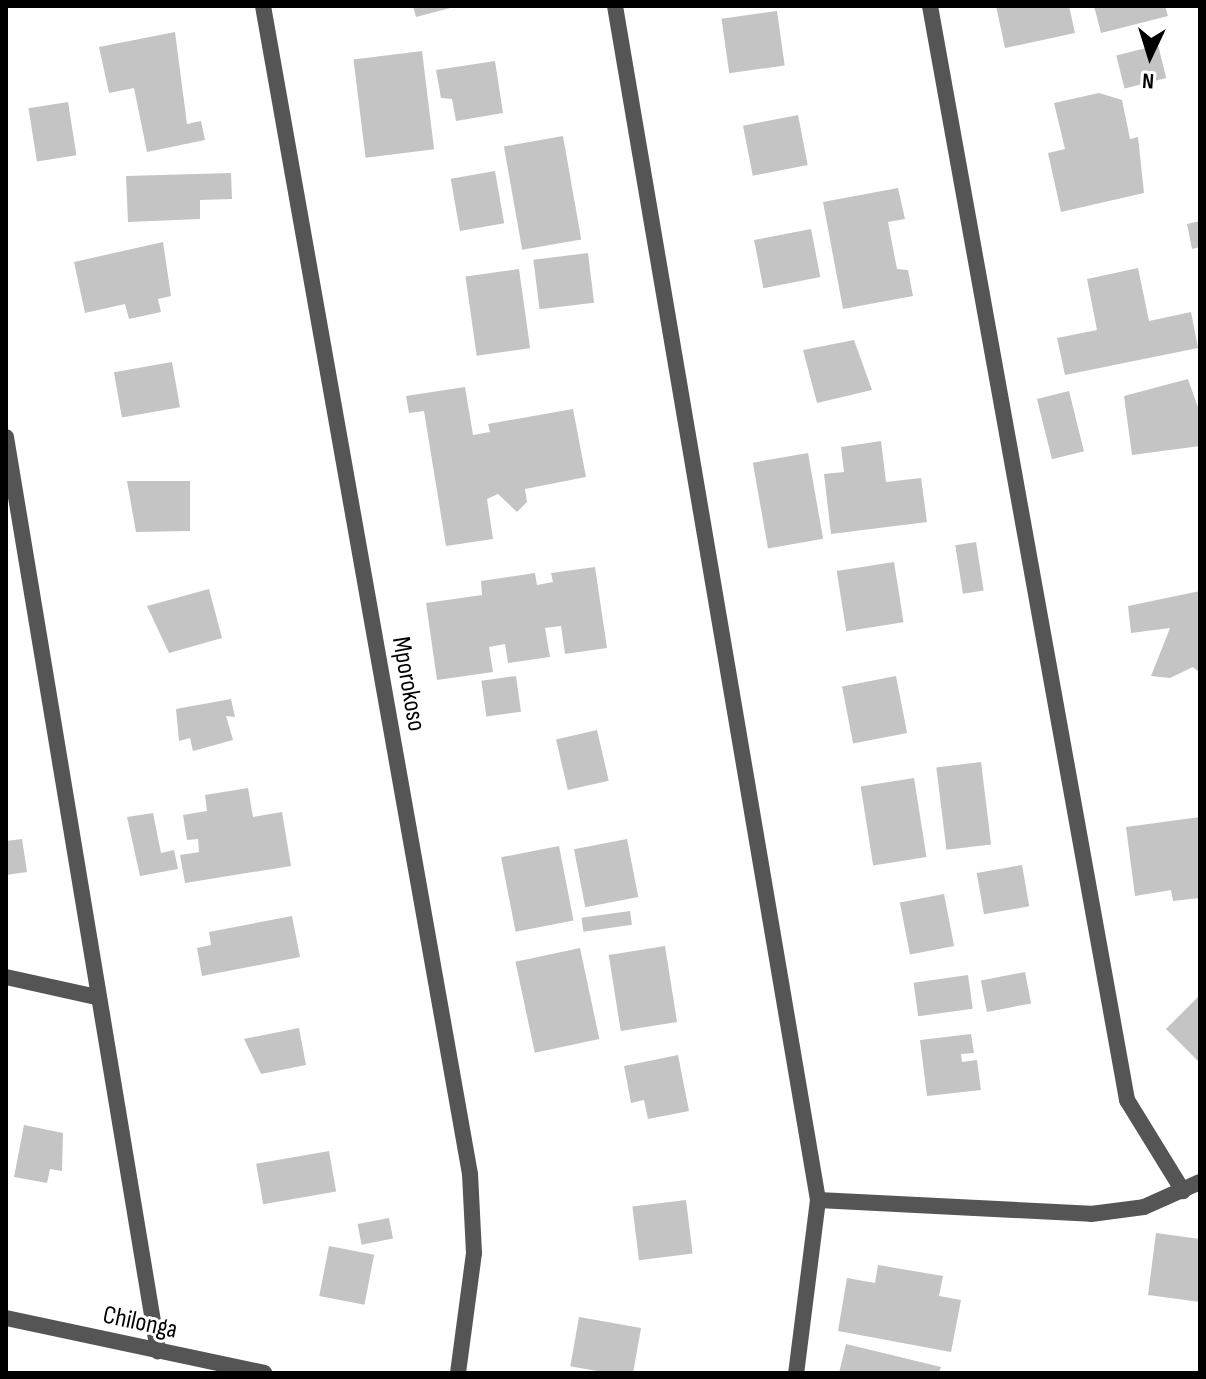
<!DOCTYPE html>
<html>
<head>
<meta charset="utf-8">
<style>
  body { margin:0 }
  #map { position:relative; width:1206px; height:1379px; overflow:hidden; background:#fff; font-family:"Sofia Sans Condensed",sans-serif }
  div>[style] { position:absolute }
  .building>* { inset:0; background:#c4c4c4; transform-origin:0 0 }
  .minor>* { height:16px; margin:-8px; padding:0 8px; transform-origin:8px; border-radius:8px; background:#555 }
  span { translate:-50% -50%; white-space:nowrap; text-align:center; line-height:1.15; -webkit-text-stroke:6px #fff; paint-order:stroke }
  .street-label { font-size:26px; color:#000 }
  .frame { position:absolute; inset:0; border:8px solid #000; pointer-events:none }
  .north { position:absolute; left:1110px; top:16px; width:80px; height:80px; -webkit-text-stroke:6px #fff; paint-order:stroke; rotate:184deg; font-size:22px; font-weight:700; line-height:32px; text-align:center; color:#000 }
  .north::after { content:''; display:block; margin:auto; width:28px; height:36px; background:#000; clip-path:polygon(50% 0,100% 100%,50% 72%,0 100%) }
</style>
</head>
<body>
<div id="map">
  <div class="building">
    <div style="clip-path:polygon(413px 6px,454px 6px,454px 7px,416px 17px)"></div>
    <div style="clip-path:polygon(996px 6px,1069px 6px,1075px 33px,1005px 48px)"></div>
    <div style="clip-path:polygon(1094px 6px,1165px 6px,1168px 16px,1101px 33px)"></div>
    <div style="left:777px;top:11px;width:55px;height:56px;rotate:82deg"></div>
    <div style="clip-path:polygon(175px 32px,187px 124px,201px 121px,205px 140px,147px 152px,134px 88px,109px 93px,99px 47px)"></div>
    <div style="left:1158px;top:45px;width:34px;height:43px;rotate:76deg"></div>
    <div style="left:422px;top:51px;width:99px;height:69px;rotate:83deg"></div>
    <div style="clip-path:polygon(495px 61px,503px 113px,456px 121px,452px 99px,441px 98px,436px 70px)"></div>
    <div style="clip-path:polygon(1099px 93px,1122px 100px,1130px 139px,1138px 137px,1144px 193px,1061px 212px,1048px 153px,1065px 149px,1054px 103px)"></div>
    <div style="left:68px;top:102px;width:54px;height:40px;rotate:81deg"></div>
    <div style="left:798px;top:115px;width:51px;height:56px;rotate:79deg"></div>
    <div style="left:563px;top:136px;width:105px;height:60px;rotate:80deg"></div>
    <div style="left:495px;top:171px;width:53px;height:45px;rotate:80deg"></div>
    <div style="clip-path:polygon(231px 173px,232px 199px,200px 200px,200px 219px,128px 222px,126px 176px)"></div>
    <div style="clip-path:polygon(898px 188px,905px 219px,888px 222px,897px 269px,908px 270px,913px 296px,843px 309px,823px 202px)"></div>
    <div style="clip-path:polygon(1200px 221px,1200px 247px,1192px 249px,1187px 224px)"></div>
    <div style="left:811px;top:229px;width:49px;height:58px;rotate:79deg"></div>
    <div style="clip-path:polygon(163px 242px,171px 296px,158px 299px,161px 312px,129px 319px,125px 304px,85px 313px,74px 262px)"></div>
    <div style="left:588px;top:253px;width:50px;height:55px;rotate:83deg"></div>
    <div style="clip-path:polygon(1138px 268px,1149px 321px,1191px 312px,1198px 348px,1065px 375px,1057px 338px,1097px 330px,1087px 279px)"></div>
    <div style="left:519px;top:269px;width:80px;height:54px;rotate:82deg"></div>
    <div style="clip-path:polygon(854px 340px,872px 390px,817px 403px,803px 350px)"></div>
    <div style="left:172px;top:362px;width:46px;height:59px;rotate:80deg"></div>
    <div style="clip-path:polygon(1188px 379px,1200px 413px,1200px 446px,1132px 455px,1124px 396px)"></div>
    <div style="clip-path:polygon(465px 387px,473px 435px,490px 432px,488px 424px,573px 409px,586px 477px,525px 489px,527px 502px,517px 512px,498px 494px,487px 499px,493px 539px,446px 546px,424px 411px,409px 413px,406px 396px)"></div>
    <div style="left:1069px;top:391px;width:62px;height:33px;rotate:76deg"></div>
    <div style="clip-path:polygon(881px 441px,886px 482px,921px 478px,927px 522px,831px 534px,824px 474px,844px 472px,841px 447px)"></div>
    <div style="left:808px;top:453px;width:87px;height:56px;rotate:80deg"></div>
    <div style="clip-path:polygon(127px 481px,190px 481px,190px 531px,136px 532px)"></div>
    <div style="left:976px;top:542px;width:49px;height:21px;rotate:81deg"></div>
    <div style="left:894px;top:562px;width:61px;height:58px;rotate:81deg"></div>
    <div style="clip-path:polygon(595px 567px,607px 648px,565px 654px,561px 626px,545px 628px,550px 657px,508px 663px,505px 644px,489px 647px,493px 672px,437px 680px,426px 603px,482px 595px,481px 581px,535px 573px,537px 585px,553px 582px,551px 573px)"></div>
    <div style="clip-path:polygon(209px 589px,222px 638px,169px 653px,147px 606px)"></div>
    <div style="clip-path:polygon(1200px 591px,1200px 673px,1193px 667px,1170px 678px,1151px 676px,1170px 628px,1131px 633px,1128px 606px)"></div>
    <div style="left:516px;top:676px;width:36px;height:35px;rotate:82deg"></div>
    <div style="left:896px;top:676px;width:58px;height:55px;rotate:79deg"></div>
    <div style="clip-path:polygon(231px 699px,235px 717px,226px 716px,233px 740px,193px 751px,190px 738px,179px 741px,176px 709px)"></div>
    <div style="left:597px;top:730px;width:52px;height:42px;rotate:77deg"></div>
    <div style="left:981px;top:762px;width:83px;height:45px;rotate:83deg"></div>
    <div style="left:914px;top:778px;width:80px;height:54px;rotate:81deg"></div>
    <div style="clip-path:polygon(248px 788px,253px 817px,282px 812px,291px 866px,185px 883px,180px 855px,199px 852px,198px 839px,187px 840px,183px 815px,207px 811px,205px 795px)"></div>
    <div style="clip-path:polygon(153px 813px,161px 853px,174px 850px,178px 869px,140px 876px,127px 817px)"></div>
    <div style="clip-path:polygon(1200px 817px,1200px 898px,1173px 901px,1171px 890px,1135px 896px,1126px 827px)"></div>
    <div style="clip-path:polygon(22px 839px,27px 872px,6px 875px,6px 841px)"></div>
    <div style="left:627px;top:839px;width:59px;height:54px;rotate:79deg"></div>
    <div style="left:559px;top:846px;width:76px;height:59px;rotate:79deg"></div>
    <div style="left:1022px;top:865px;width:42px;height:46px;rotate:80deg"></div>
    <div style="left:944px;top:894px;width:53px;height:45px;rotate:79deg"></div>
    <div style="left:630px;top:911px;width:14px;height:49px;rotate:82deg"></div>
    <div style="clip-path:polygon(292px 916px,300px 957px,202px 976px,197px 948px,211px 945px,209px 932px)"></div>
    <div style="left:665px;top:946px;width:77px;height:57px;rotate:81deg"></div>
    <div style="left:580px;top:948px;width:93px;height:66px;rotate:78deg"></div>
    <div style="left:1025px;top:972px;width:32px;height:45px;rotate:79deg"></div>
    <div style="left:968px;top:975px;width:34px;height:55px;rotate:82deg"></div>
    <div style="clip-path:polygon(1200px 995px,1200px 1063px,1166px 1029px)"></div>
    <div style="clip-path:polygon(299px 1028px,306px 1065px,261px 1074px,244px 1039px)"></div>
    <div style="clip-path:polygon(971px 1034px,974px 1053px,961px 1054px,962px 1062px,977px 1060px,981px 1090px,927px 1096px,920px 1040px)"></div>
    <div style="clip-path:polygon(678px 1055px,689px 1111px,648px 1119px,644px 1100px,631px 1103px,624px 1066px)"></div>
    <div style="clip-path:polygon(24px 1125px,63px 1133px,62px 1171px,50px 1169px,47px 1183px,14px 1177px)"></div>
    <div style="left:329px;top:1151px;width:41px;height:74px;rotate:80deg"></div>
    <div style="left:686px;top:1200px;width:54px;height:54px;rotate:83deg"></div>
    <div style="left:389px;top:1218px;width:21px;height:32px;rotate:79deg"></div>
    <div style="clip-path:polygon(1156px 1233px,1200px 1239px,1200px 1302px,1148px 1295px)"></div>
    <div style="left:329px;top:1246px;width:46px;height:51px;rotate:11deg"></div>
    <div style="clip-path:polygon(878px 1265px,943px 1276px,939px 1296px,961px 1300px,951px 1352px,838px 1331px,847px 1278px,875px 1283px)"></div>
    <div style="left:579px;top:1317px;width:63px;height:50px;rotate:10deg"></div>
    <div style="clip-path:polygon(846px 1344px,941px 1367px,939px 1373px,839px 1373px)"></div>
  </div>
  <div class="minor">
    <div style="left:263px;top:6px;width:1186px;rotate:79.95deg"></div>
    <div style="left:470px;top:1174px;width:79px;rotate:87.1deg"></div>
    <div style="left:474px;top:1253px;width:121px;rotate:97.6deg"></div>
    <div style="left:615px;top:6px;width:1211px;rotate:80.35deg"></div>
    <div style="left:818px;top:1200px;width:174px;rotate:97.2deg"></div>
    <div style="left:930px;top:6px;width:1112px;rotate:79.79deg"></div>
    <div style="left:1127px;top:1100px;width:107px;rotate:58.4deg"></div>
    <div style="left:6px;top:437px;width:927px;rotate:80.56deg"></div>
    <div style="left:6px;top:977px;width:92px;rotate:12.5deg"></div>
    <div style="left:818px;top:1200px;width:273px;rotate:2.9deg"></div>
    <div style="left:1091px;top:1214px;width:53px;rotate:-7.5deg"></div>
    <div style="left:1144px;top:1207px;width:61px;rotate:-24.1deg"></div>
    <div style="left:6px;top:1318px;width:264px;rotate:12deg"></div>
  </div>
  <div class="street-label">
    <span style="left:408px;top:684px;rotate:80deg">Mporokoso</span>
    <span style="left:140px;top:1323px;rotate:12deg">Chilonga</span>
  </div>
  <div class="frame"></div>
  <div class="north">N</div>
</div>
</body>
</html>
